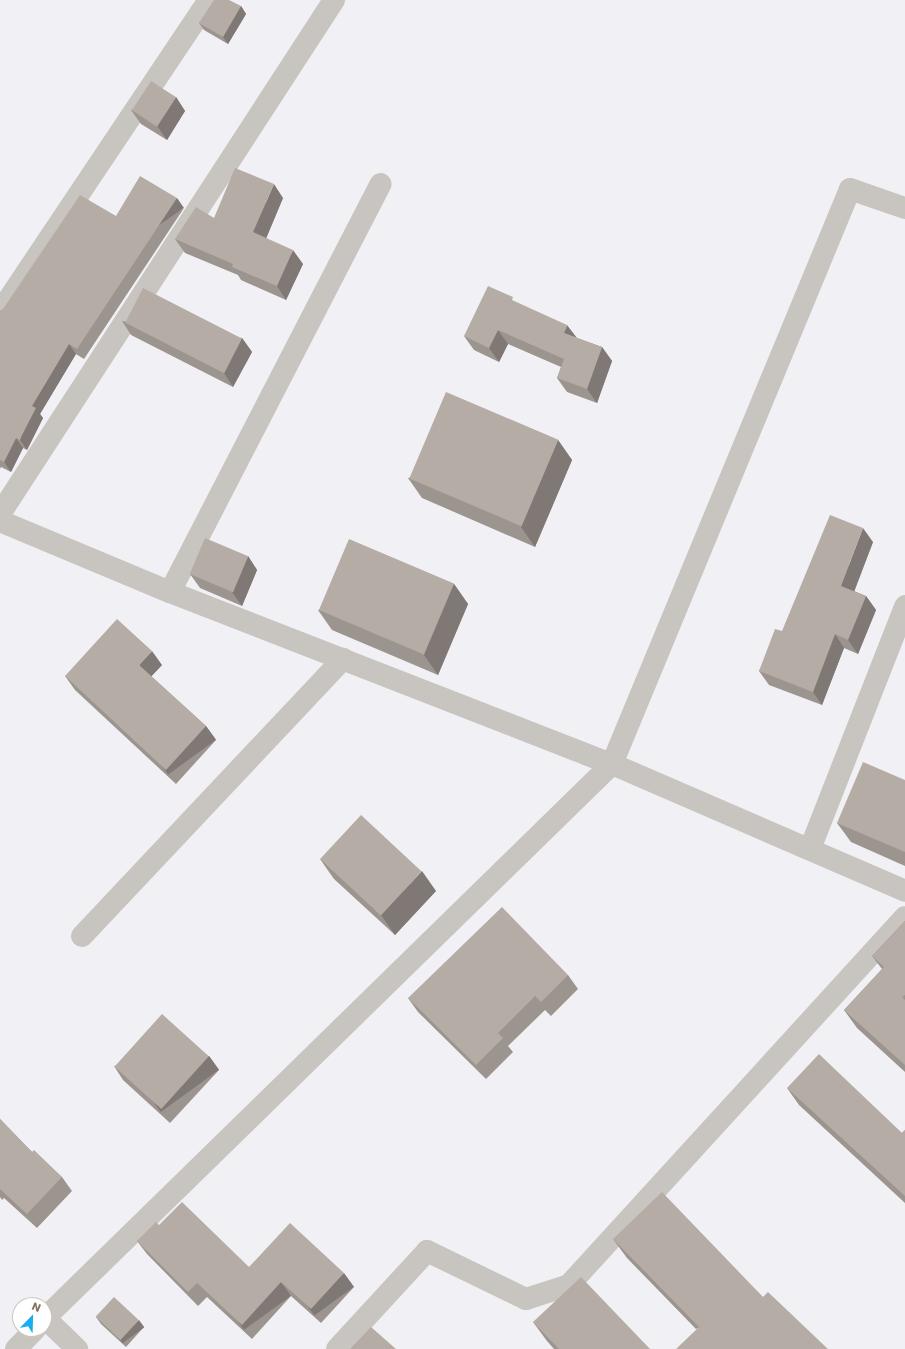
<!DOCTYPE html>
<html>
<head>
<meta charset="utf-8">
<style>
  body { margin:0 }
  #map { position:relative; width:905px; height:1349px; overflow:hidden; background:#f1f1f5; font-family:Poppins,sans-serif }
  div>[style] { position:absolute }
  .minor>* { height:22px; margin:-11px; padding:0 11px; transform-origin:11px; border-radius:11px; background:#c8c4bf }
  .wall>* { inset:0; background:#9c948f }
  .shaded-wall>* { inset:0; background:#7f7874; transform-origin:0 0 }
  .building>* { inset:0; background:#b5aca6; transform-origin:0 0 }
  span { translate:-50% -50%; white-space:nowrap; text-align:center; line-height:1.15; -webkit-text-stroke:4px #fff; paint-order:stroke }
  .north { position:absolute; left:12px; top:1297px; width:40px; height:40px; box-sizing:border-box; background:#fff; border:1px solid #cec7c0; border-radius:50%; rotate:23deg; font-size:11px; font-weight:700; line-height:16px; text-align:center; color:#847362 }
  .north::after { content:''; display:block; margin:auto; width:14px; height:18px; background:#16aef0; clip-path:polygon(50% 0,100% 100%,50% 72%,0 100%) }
</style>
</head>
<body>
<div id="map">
  <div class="minor">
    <div style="left:0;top:312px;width:376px;rotate:-56.2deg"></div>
    <div style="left:0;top:514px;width:613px;rotate:-56.98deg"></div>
    <div style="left:0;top:521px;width:184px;rotate:22.7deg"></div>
    <div style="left:170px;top:592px;width:474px;rotate:21.3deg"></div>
    <div style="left:612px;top:764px;width:319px;rotate:23.4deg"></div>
    <div style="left:170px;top:592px;width:459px;rotate:-62.7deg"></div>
    <div style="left:810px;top:849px;width:261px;rotate:-68.6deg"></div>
    <div style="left:82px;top:936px;width:381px;rotate:-46.7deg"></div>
    <div style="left:45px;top:1318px;width:45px;rotate:44.1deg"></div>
    <div style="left:44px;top:1319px;width:794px;rotate:-44.34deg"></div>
    <div style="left:612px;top:764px;width:622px;rotate:-67.51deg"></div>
    <div style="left:850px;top:189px;width:58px;rotate:19.1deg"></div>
    <div style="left:16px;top:1349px;width:28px;rotate:-46deg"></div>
    <div style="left:337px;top:1349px;width:133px;rotate:-47.4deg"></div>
    <div style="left:427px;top:1251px;width:110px;rotate:25.9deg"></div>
    <div style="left:526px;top:1299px;width:45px;rotate:-18deg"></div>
    <div style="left:569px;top:1285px;width:498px;rotate:-47.6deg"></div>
  </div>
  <div class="wall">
    <div style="clip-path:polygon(241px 6px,246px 14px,228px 44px,204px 30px,199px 23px)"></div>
    <div style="clip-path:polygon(176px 97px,185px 111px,167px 140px,141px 124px,131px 110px)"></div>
    <div style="clip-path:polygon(283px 198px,266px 238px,303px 264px,286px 300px,241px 280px,238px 275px,185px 253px,175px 239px,214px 218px)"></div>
    <div style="clip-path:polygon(184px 208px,84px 359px,76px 354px,40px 414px,43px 418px,27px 450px,23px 448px,11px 472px,1px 467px,0 469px,0 311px)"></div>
    <div style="clip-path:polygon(516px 302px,577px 338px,602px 347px,612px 361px,597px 403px,567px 392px,557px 378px,561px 367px,508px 344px,499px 362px,474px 350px,464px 336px)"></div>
    <div style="clip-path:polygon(122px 321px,242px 338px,252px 352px,233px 387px,131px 335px)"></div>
    <div style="clip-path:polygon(558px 440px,572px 460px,535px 547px,422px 498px,408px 478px)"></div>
    <div style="clip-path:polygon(873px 542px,854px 591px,866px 596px,876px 610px,858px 654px,844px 648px,822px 705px,769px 685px,759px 671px,782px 631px)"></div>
    <div style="clip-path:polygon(248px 556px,257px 570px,242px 606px,200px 588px,190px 574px)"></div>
    <div style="clip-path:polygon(454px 584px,468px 604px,438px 675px,332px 630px,318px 610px)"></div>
    <div style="clip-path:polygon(162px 665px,151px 676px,206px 726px,216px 740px,176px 784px,75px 690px,65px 676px)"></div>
    <div style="clip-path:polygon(905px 780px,905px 866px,851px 842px,837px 823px)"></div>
    <div style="clip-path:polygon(320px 859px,436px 891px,395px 935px,334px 879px)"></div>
    <div style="clip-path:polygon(905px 921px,905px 1072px,857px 1028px,844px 1010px,882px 969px,872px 956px)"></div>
    <div style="clip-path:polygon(568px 975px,578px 989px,551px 1016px,545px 1010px,508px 1046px,513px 1052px,486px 1079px,418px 1012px,408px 998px)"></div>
    <div style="clip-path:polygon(209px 1056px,219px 1070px,170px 1123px,123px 1080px,114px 1066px)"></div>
    <div style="clip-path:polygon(787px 1088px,902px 1133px,905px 1130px,905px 1203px,799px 1105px)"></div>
    <div style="clip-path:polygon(0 1119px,32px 1152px,62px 1177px,72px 1191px,37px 1228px,4px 1198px,2px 1200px,0 1197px)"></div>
    <div style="clip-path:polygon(159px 1225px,249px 1267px,354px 1287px,321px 1323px,291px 1296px,252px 1339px,207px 1297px,198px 1306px,147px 1254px,137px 1241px)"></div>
    <div style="clip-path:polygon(613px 1239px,763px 1297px,696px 1329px,627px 1258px)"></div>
    <div style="clip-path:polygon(96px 1317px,144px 1327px,126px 1347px,101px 1324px)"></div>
    <div style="clip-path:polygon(533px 1322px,650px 1349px,554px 1349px,547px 1341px)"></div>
  </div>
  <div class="shaded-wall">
    <div style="clip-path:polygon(241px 6px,246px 14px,228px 44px,223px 37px)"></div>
    <div style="clip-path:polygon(176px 97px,185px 111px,167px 140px,157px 126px)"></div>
    <div style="clip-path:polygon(274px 184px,283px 198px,263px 246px,253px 232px)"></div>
    <div style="left:177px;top:198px;width:12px;height:181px;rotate:55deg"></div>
    <div style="clip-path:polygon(293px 250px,303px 264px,286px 300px,277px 286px)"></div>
    <div style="clip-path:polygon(567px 325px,577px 338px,564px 333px)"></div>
    <div style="clip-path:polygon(498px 330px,508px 344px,499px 362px,489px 348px)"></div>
    <div style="clip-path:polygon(242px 338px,252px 352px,233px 387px,224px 373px)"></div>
    <div style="clip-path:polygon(69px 344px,76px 354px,40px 414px,43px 418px,27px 450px,20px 440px,32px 406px)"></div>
    <div style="clip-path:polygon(602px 347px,612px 361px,597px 403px,587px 389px)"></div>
    <div style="clip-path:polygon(16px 438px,23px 448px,11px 472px,4px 462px)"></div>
    <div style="clip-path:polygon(558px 440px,572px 460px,535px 547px,521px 527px)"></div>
    <div style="clip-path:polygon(863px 528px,873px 542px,851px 600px,841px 586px)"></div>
    <div style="clip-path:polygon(248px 556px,257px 570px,242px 606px,232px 592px)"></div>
    <div style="clip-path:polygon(454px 584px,468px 604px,438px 675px,424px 655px)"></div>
    <div style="clip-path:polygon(866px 596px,876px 610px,858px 654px,848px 640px)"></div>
    <div style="clip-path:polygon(835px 634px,844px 648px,822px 705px,813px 692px)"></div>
    <div style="clip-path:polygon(152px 651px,162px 665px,149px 679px,139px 665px)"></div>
    <div style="left:206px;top:726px;width:17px;height:59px;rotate:54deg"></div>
    <div style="clip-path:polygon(422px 871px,436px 891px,395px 935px,381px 915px)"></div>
    <div style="left:209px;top:1056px;width:17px;height:72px;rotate:54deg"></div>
    <div style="left:344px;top:1273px;width:17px;height:49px;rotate:54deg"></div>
    <div style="left:281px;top:1282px;width:17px;height:58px;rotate:54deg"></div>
    <div style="left:139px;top:1320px;width:9px;height:27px;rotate:54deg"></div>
  </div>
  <div class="building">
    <div style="clip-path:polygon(214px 0,229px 0,241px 6px,223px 37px,199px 23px)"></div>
    <div style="left:151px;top:81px;width:30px;height:35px;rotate:33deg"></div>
    <div style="clip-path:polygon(235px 168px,274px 184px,253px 232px,293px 250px,277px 286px,232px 267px,233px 264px,175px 239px,196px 207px,214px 218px)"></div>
    <div style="clip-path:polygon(140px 176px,177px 198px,77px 349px,69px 344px,32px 406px,36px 408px,21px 437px,20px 440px,16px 438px,4px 462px,0 460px,0 311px,3px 309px,80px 195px,116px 216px)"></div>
    <div style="clip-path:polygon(488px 286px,513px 297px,512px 300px,567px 325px,564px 333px,602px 347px,587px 389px,557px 378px,564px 359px,498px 330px,489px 348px,464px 336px)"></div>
    <div style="left:143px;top:288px;width:111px;height:39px;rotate:27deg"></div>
    <div style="left:446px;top:392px;width:122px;height:94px;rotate:23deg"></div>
    <div style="clip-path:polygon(830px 515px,863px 528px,841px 586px,866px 596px,848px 640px,835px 634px,813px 692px,759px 671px,775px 629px,782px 631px)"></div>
    <div style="left:205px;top:538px;width:47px;height:39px;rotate:23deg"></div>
    <div style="left:349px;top:539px;width:114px;height:77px;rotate:23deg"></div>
    <div style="clip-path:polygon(117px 619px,152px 651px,139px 665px,206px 726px,166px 770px,65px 676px)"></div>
    <div style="clip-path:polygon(863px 762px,905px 780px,905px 852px,837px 823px)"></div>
    <div style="left:361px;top:815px;width:83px;height:60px;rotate:43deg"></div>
    <div style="clip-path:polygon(502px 907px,568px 975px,541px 1002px,535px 996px,498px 1033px,503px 1038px,476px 1065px,408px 998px)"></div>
    <div style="clip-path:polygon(905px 921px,905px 995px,902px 997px,905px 1000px,905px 1065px,844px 1010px,884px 967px,872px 956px)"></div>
    <div style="left:162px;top:1014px;width:63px;height:71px;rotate:42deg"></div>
    <div style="clip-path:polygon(819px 1054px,902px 1133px,905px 1130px,905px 1196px,787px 1088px)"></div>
    <div style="clip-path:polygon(0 1119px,32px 1152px,34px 1150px,62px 1177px,27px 1214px,0 1189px)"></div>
    <div style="clip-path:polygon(662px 1192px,763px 1297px,768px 1292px,828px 1349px,676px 1349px,699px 1327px,613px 1239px)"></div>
    <div style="clip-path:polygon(182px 1202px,249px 1267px,290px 1223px,344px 1273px,311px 1309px,281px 1282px,242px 1325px,197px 1283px,188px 1292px,137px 1241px,156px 1222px,159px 1225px)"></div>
    <div style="clip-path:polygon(581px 1277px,650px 1349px,559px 1349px,533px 1322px)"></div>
    <div style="left:114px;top:1297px;width:34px;height:27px;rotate:43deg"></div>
    <div style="clip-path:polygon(371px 1327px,396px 1349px,350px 1349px)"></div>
  </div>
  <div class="north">N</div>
</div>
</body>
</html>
